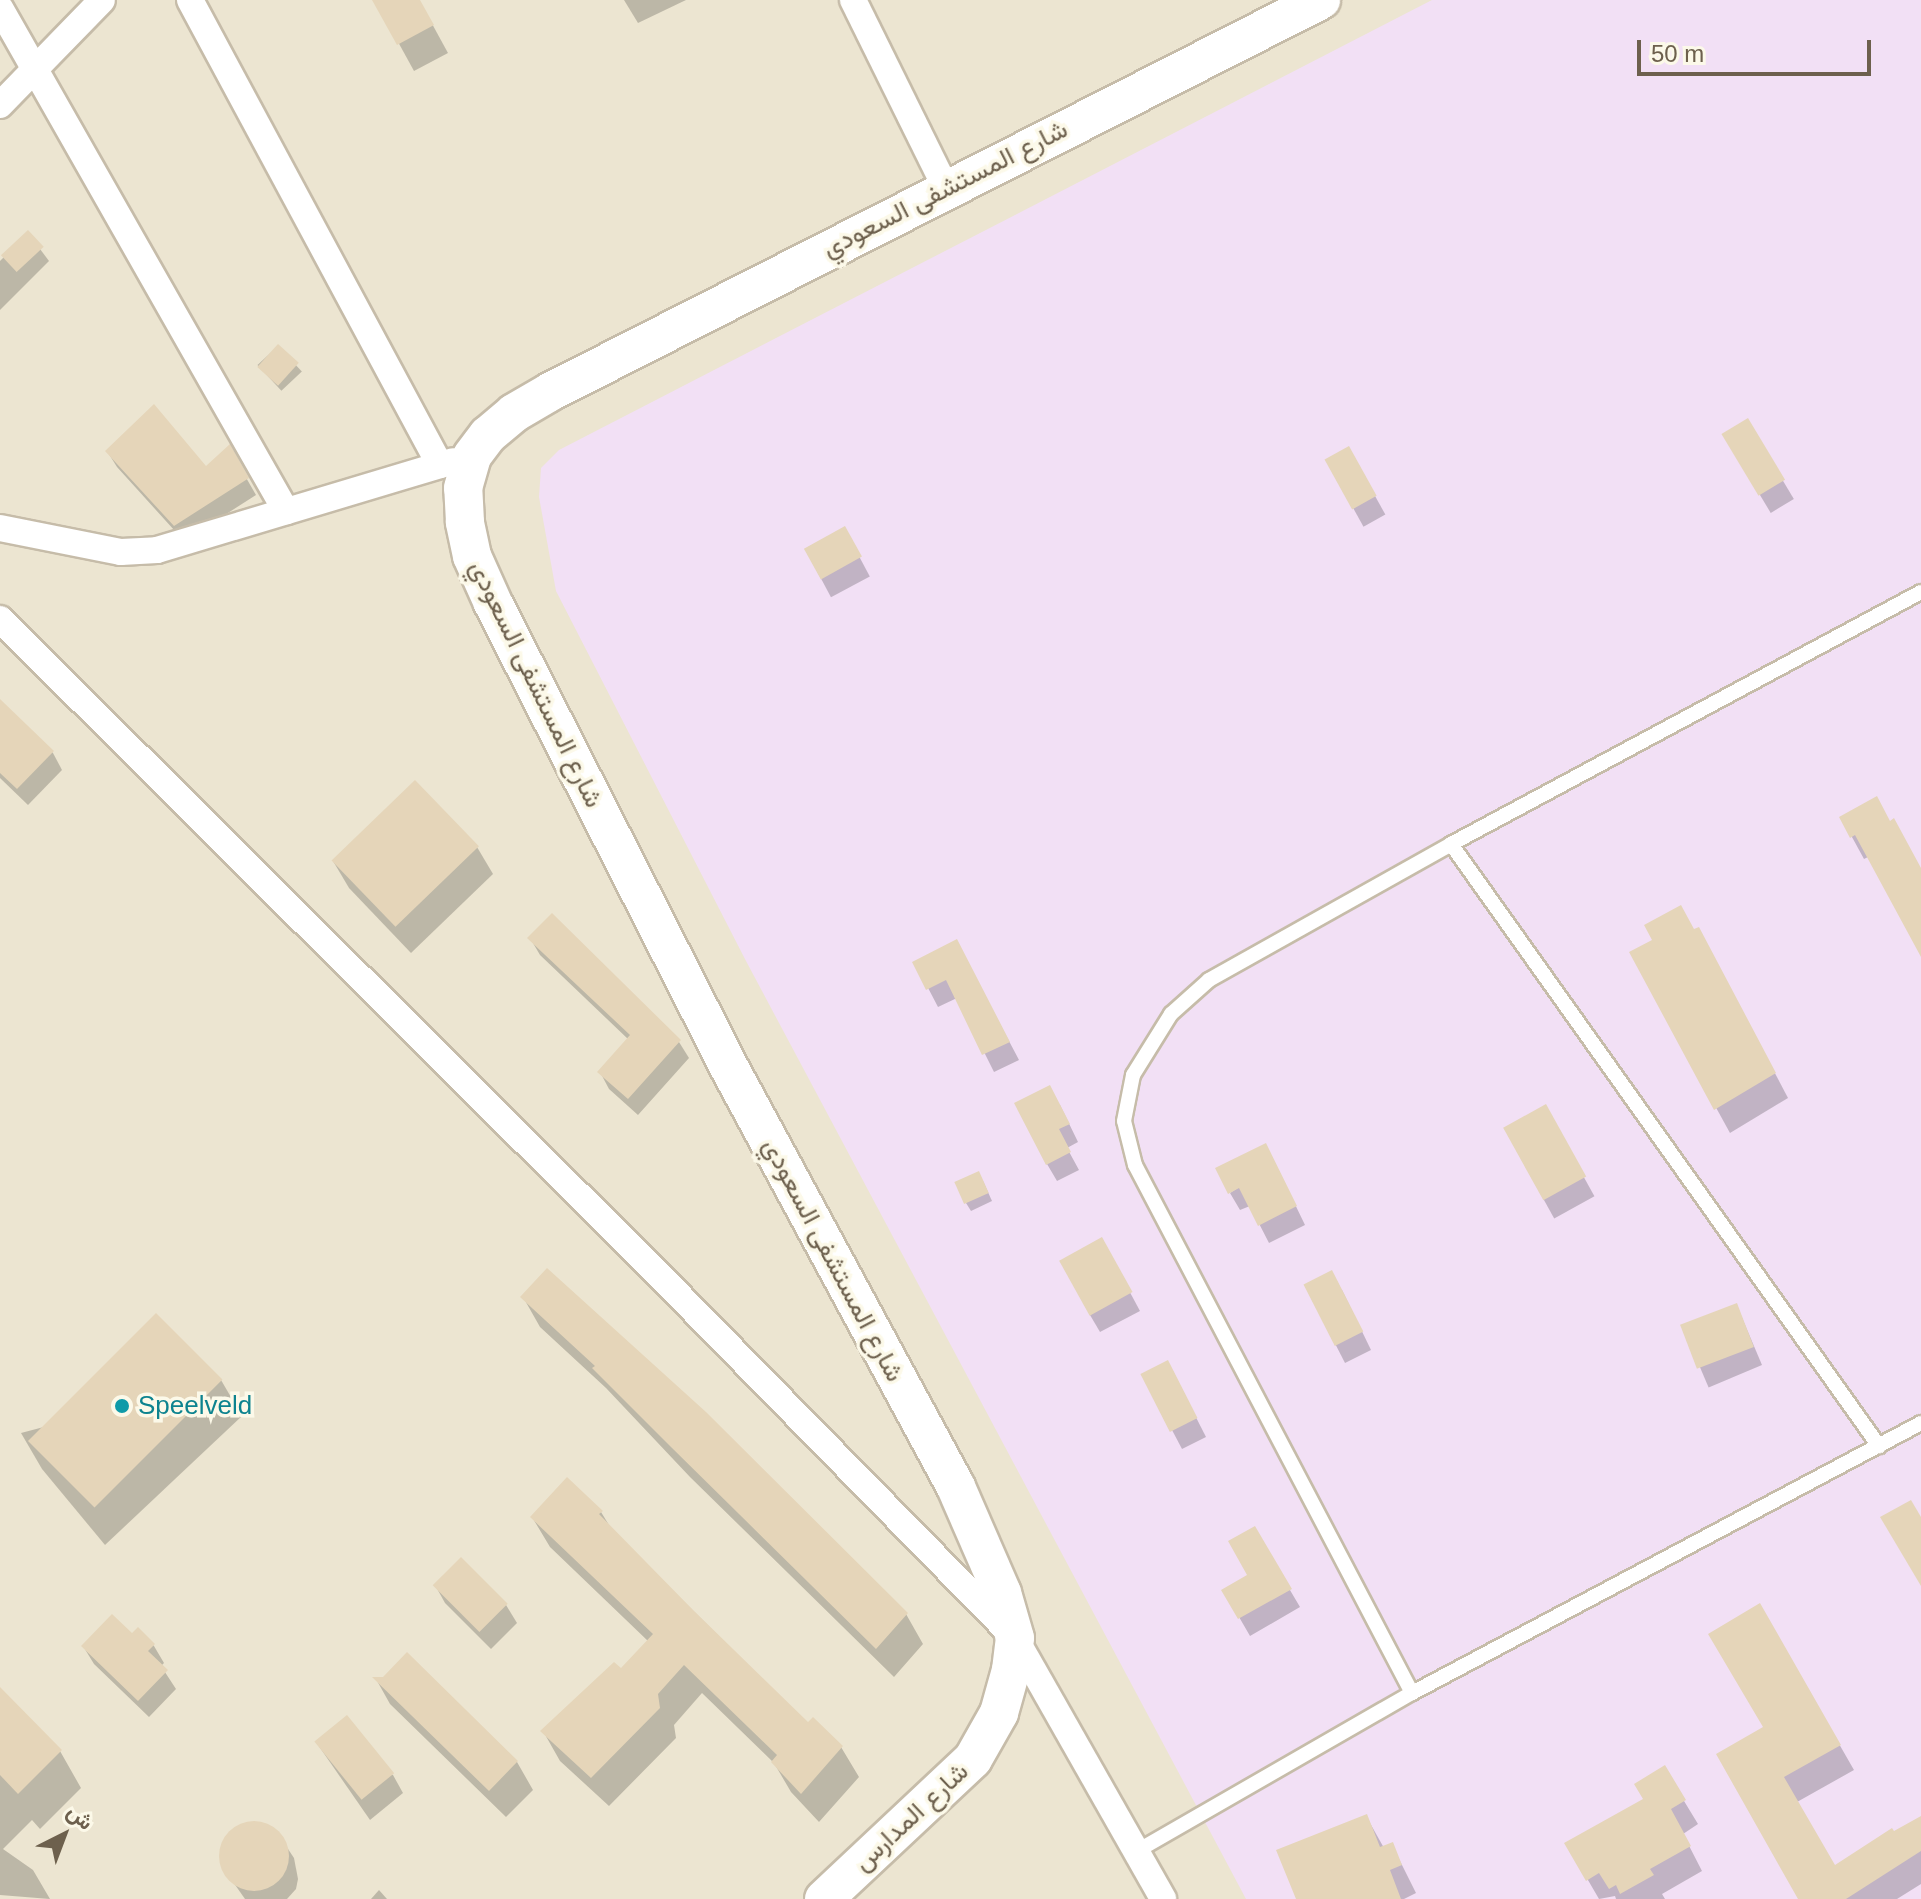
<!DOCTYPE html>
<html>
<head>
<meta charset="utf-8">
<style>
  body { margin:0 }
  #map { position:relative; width:1921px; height:1899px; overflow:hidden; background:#f9f5e3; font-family:Arial,Vazirmatn,sans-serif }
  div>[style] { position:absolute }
  .residential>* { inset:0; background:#ece5d1; transform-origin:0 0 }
  .education>* { inset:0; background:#f2e0f5 }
  .shadow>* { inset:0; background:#0003; transform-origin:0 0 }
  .building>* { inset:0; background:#e5d5b9; transform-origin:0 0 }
  .round { border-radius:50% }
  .roads { filter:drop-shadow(2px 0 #c6bca9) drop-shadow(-2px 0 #c6bca9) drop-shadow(0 2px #c6bca9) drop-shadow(0 -2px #c6bca9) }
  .lane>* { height:14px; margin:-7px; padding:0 7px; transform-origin:7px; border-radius:7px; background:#fff }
  .street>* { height:26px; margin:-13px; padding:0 13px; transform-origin:13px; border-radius:13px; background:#fff }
  .secondary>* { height:38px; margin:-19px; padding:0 19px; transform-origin:19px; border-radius:19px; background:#fff }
  .dots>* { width:22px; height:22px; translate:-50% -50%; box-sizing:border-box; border:4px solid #fcf9e9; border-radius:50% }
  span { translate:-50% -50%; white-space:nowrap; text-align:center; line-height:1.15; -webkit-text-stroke:7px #fcf9e9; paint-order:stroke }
  .street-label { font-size:26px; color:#6d604d }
  .culture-label { font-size:26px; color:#0d838f }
  .left { translate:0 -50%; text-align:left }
  .north { position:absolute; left:24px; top:1795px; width:80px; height:80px; -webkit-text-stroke:6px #fcf9e9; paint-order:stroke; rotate:42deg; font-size:22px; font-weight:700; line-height:32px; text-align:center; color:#6d604d }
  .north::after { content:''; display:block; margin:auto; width:28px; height:36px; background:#6d604d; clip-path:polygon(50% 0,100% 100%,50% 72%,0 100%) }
  .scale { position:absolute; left:1637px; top:40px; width:234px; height:36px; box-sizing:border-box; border:4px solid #6d604d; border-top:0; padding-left:10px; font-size:24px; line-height:28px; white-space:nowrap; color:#6d604d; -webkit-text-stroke:6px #fcf9e9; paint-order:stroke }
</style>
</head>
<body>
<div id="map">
  <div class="residential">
    <div style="left:0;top:0;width:1921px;height:1899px"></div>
  </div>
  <div class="education">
    <div style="clip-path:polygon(1432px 0,1921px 0,1921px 1899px,1246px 1899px,746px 961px,556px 591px,539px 497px,541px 468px,559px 450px)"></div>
  </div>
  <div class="shadow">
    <div style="clip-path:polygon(375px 0,419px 0,448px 53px,414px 71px)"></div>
    <div style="clip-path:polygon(624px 0,686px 0,638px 23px)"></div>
    <div style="clip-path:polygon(28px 233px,49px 261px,0 310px,0 261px)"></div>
    <div style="left:278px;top:346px;width:35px;height:28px;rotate:47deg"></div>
    <div style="left:1747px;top:421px;width:91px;height:27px;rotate:59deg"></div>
    <div style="clip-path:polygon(229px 448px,256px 495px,184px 541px,117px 467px,107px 451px,206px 469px)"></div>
    <div style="left:1349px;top:449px;width:75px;height:25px;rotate:61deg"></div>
    <div style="left:844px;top:528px;width:55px;height:44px;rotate:62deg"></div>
    <div style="clip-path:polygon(0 701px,53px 753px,62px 770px,28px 805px,0 778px)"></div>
    <div style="clip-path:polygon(1841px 817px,1921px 871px,1921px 953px,1868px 857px,1864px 859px)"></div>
    <div style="clip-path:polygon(477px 847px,493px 874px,411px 953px,349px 888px,333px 861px)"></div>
    <div style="clip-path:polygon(1694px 932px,1712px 954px,1788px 1098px,1730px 1133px,1631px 953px)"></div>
    <div style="clip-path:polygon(530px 938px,679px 1042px,689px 1058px,638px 1115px,609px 1089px,600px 1072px,629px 1040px,540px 955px)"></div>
    <div style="clip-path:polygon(966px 960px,1019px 1060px,994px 1072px,957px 998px,938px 1007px,915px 963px)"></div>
    <div style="clip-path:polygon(1060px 1105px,1078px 1142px,1067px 1148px,1079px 1170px,1057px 1181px,1047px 1164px)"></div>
    <div style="left:1545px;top:1107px;width:102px;height:46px;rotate:61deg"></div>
    <div style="clip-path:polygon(1275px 1163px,1305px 1225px,1269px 1243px,1250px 1206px,1240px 1210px,1230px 1193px)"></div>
    <div style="clip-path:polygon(983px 1181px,992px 1201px,971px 1211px,966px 1203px)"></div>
    <div style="clip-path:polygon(1111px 1257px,1140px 1311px,1100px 1332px,1090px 1315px)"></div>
    <div style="clip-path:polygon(1305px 1285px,1342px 1290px,1371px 1350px,1345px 1363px)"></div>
    <div style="clip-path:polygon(523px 1297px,906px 1614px,923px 1644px,894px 1677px,690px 1477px,606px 1388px,540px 1327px)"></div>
    <div style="left:1737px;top:1306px;width:64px;height:58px;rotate:67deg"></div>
    <div style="clip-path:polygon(1143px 1375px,1177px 1380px,1206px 1437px,1182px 1449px)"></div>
    <div style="clip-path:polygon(221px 1380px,242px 1416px,105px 1545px,42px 1469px,21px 1433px)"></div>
    <div style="clip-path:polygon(601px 1512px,612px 1530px,808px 1725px,841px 1747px,859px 1777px,819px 1822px,791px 1792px,774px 1763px,702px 1693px,674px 1725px,676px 1738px,609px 1806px,560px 1761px,543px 1731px,621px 1671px,649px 1642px,550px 1547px,532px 1517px)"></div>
    <div style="clip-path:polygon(1254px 1529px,1300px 1607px,1250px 1636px,1224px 1591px,1250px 1575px)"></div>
    <div style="clip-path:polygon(435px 1585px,506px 1605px,517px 1623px,491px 1649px,445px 1603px)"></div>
    <div style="clip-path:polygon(1760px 1606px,1854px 1770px,1797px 1802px,1834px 1868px,1921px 1818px,1921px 1884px,1897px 1899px,1801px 1899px,1765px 1728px)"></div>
    <div style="clip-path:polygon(138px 1630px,154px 1646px,164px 1663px,161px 1666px,176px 1689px,149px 1717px,94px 1664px,83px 1646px,132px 1636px)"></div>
    <div style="clip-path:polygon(407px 1655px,517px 1762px,533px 1790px,506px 1817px,390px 1704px,376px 1679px,384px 1679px)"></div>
    <div style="clip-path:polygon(0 1690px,60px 1751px,81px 1788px,40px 1829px,32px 1820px,3px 1849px,33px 1870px,50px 1899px,0 1895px)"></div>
    <div style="clip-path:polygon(316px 1742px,393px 1775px,403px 1793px,370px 1820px)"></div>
    <div style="clip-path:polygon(1664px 1768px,1698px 1824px,1683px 1834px,1702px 1871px,1662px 1894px,1665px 1899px,1616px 1899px,1615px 1896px,1599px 1899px,1567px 1844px,1646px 1799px)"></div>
    <div style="clip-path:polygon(1366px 1816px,1384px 1848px,1392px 1845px,1416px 1893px,1404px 1899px,1298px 1899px)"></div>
    <div style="clip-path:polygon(255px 1823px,276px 1831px,294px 1858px,298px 1879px,296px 1889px,287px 1899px,245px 1899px,224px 1869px,222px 1848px,234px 1830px)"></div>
    <div style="clip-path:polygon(379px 1890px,387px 1899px,371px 1899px)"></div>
  </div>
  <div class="building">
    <div style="clip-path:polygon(372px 0,420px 0,434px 25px,397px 45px)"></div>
    <div style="left:28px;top:230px;width:23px;height:37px;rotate:47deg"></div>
    <div style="left:278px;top:344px;width:28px;height:31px;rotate:42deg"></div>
    <div style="clip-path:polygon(154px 404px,206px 466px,230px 444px,249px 478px,174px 526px,105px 451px)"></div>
    <div style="left:1748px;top:418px;width:72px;height:31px;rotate:59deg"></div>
    <div style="left:1349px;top:446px;width:57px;height:28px;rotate:61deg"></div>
    <div style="left:845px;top:526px;width:35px;height:47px;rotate:61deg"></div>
    <div style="clip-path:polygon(0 699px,54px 751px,17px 789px,0 773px)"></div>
    <div style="left:415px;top:780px;width:92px;height:116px;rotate:46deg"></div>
    <div style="clip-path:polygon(1877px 796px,1890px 821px,1894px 818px,1921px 868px,1921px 957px,1855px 835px,1850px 838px,1839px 817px)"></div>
    <div style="clip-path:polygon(1681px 905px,1694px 929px,1699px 927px,1776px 1073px,1714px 1110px,1629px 952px,1652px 940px,1644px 925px)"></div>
    <div style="clip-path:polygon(552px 913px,681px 1040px,628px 1099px,597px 1072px,630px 1035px,527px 938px)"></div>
    <div style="clip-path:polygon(957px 939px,1010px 1042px,982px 1055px,946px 980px,926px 990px,912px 962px)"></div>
    <div style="clip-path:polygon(1050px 1085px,1070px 1124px,1059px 1129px,1071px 1152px,1046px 1165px,1014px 1103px)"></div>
    <div style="left:1546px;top:1104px;width:83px;height:49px;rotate:61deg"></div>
    <div style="clip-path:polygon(1266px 1143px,1297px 1206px,1258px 1226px,1239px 1188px,1228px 1194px,1215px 1168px)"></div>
    <div style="left:979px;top:1171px;width:24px;height:27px;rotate:66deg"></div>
    <div style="left:1102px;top:1237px;width:63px;height:49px;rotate:61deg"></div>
    <div style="clip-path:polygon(547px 1268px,706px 1412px,908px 1613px,876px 1649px,671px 1447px,592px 1368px,595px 1366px,520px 1297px)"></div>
    <div style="left:1332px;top:1270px;width:69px;height:32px;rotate:63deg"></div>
    <div style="left:1737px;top:1303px;width:47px;height:61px;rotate:69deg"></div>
    <div style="left:156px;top:1313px;width:94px;height:181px;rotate:45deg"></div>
    <div style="left:1168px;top:1360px;width:65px;height:31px;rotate:63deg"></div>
    <div style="clip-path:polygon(567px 1477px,603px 1511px,599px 1514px,693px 1610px,808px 1722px,813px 1717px,843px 1746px,801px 1794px,771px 1762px,777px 1755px,684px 1665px,658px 1694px,660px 1708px,591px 1778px,540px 1731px,614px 1662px,621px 1668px,653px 1634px,530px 1517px)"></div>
    <div style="clip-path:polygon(1911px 1500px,1921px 1517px,1921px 1586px,1880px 1517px)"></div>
    <div style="clip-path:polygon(1255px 1526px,1292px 1589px,1238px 1619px,1221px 1590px,1247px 1575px,1228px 1541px)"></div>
    <div style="left:461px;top:1557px;width:66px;height:40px;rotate:45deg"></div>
    <div style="clip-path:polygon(1760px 1603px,1841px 1745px,1784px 1777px,1835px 1865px,1892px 1828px,1894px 1831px,1921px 1816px,1921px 1851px,1846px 1899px,1798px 1899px,1716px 1754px,1763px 1727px,1708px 1634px)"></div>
    <div style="clip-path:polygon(112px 1614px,132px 1633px,138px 1627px,155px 1644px,148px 1651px,168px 1670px,138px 1701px,81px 1646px)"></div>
    <div style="clip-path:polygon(407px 1652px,518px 1761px,489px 1791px,372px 1677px,383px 1677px)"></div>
    <div style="clip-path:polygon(0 1687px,62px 1750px,18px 1794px,0 1775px)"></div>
    <div style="left:347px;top:1715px;width:75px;height:42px;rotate:51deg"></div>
    <div style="clip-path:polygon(1665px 1765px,1686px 1800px,1671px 1809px,1691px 1846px,1650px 1869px,1654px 1875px,1620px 1894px,1616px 1885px,1609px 1889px,1599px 1873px,1586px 1881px,1564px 1843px,1643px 1799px,1634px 1784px)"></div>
    <div style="clip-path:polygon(1367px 1814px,1380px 1847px,1393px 1842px,1402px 1865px,1390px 1870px,1401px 1899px,1296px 1899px,1276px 1850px)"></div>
    <div class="round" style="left:219px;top:1821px;width:70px;height:70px"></div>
  </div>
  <div class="roads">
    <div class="lane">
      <div style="left:1451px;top:844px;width:739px;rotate:54.59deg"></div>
      <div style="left:1412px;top:1693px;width:596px;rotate:-117.68deg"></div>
      <div style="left:1135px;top:1165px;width:45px;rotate:-104deg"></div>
      <div style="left:1124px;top:1121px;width:47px;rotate:-78.9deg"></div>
      <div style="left:1133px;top:1075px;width:72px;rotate:-58.1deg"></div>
      <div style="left:1171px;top:1014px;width:51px;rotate:-41.8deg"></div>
      <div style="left:1209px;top:980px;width:278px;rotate:-29.3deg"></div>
      <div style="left:1451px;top:844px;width:533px;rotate:-28.2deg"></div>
      <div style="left:1137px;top:1851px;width:317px;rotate:-29.9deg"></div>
      <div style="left:1412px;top:1693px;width:576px;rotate:-27.94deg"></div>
    </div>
    <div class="street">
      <div style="left:190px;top:0;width:528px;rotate:61.74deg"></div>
      <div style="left:853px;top:0;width:210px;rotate:63.7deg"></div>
      <div style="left:0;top:8px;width:579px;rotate:60.38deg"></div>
      <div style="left:0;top:105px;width:146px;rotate:-45.8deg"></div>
      <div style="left:0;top:528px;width:123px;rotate:11.2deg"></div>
      <div style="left:121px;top:552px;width:36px;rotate:-3deg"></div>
      <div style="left:157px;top:550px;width:309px;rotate:-16.7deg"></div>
      <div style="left:0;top:619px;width:936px;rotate:44.87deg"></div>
      <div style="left:663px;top:1279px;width:503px;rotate:45.56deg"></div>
      <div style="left:1015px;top:1638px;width:300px;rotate:60.4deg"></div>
    </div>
    <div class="secondary">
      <div style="left:824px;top:1899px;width:204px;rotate:-43.2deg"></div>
      <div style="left:973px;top:1759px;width:53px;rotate:-60.5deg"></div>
      <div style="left:999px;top:1713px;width:45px;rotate:-74.4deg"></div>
      <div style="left:1011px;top:1670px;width:32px;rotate:-83deg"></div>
      <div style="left:1015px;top:1638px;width:47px;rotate:-106.1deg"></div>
      <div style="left:1002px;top:1593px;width:116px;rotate:-113.5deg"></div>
      <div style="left:956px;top:1487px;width:477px;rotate:-118.4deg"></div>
      <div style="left:729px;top:1067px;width:521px;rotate:-116.96deg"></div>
      <div style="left:493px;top:603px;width:51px;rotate:-114.1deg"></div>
      <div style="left:472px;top:556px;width:35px;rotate:-102deg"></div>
      <div style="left:465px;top:522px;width:34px;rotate:-93deg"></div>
      <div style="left:463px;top:488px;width:33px;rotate:-74deg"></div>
      <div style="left:472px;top:456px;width:26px;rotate:-53deg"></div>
      <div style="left:488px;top:435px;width:34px;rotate:-40deg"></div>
      <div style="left:514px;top:413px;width:42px;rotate:-30.3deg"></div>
      <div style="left:550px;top:392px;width:865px;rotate:-26.95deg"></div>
    </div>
  </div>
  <div class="dots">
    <div style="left:122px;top:1406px;background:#0f9aa8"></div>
  </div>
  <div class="street-label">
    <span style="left:945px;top:189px;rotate:-27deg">شارع المستشفى السعودي</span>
    <span style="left:536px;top:684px;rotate:64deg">شارع المستشفى السعودي</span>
    <span style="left:833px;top:1260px;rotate:62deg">شارع المستشفى السعودي</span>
    <span style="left:911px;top:1817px;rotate:-43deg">شارع المدارس</span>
  </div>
  <div class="culture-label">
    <span class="left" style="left:138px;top:1406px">Speelveld</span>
  </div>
  <div class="north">ش</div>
  <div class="scale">50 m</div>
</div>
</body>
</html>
